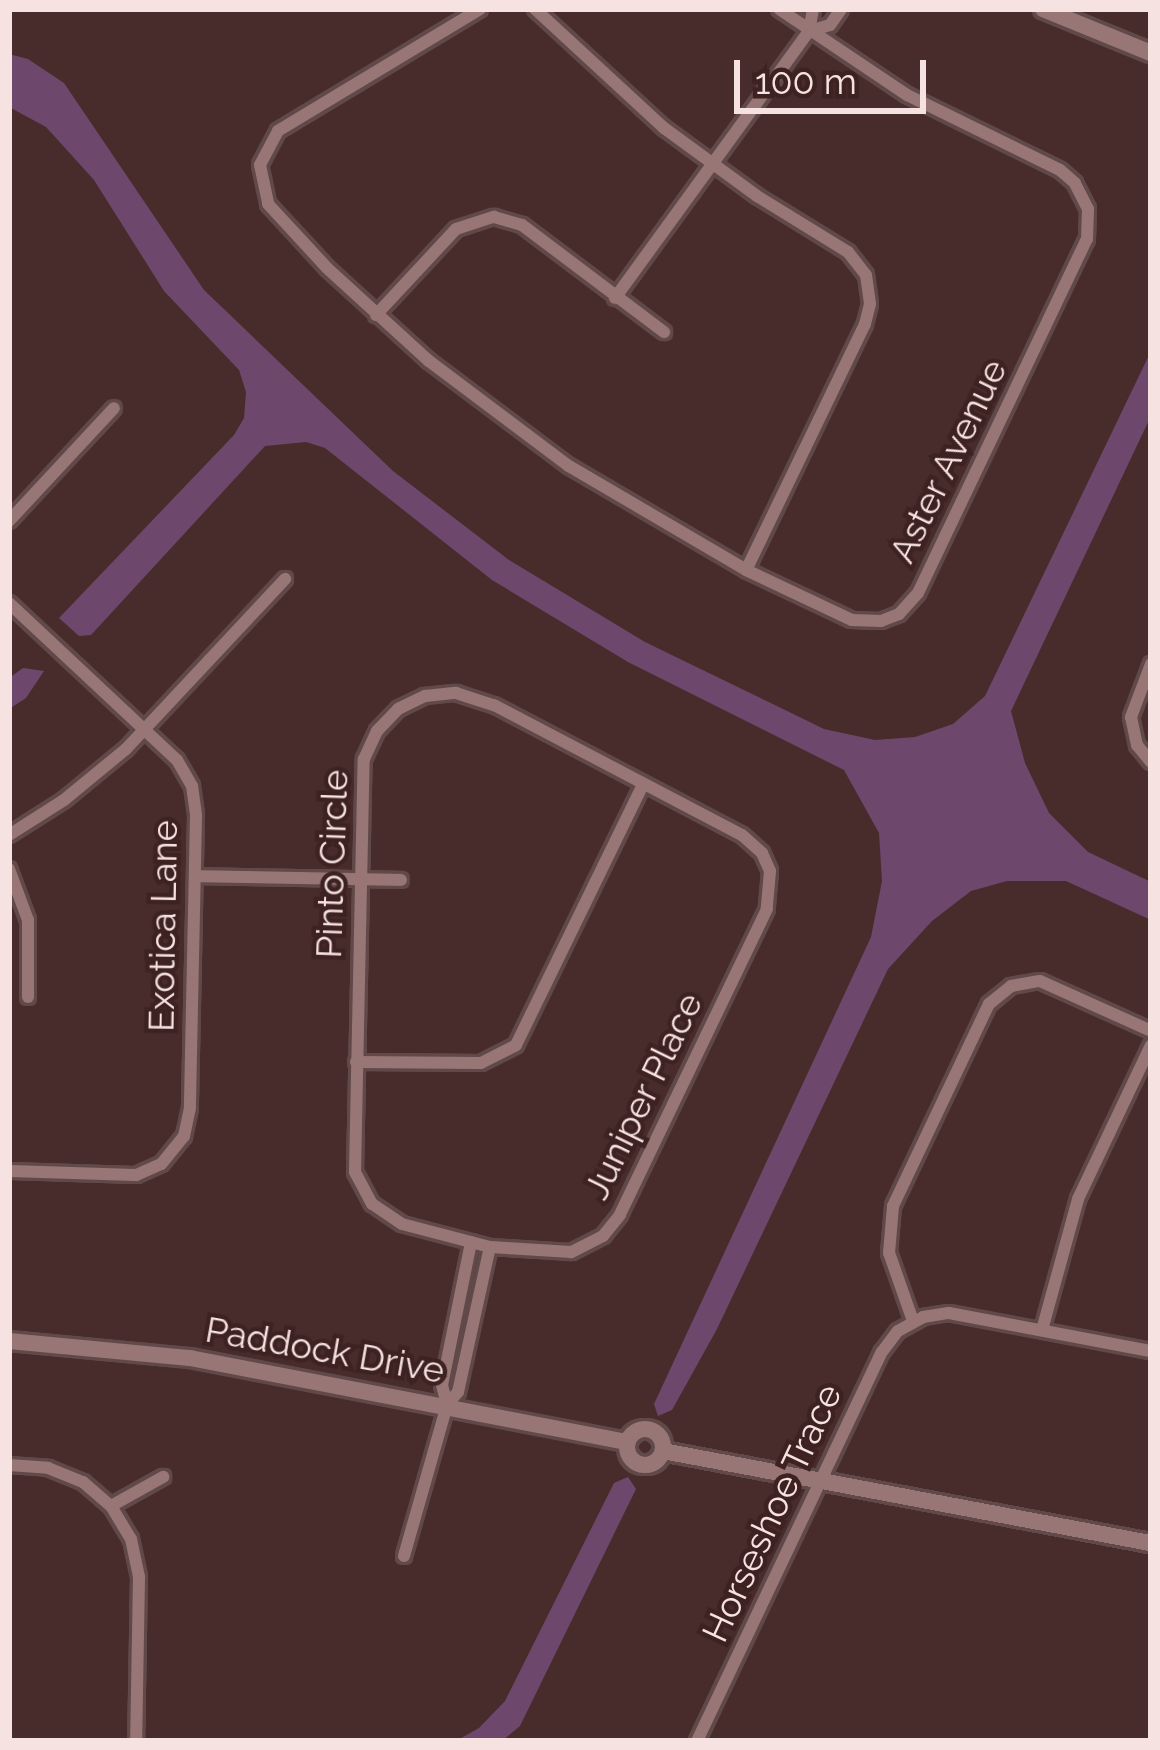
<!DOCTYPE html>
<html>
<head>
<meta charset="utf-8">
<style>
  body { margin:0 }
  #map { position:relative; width:1160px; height:1750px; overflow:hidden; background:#482c2b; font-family:Raleway,sans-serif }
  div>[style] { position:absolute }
  .water>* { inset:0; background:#6d476c }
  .roads { filter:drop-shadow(3px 0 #614949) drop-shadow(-3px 0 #614949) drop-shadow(0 3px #614949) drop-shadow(0 -3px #614949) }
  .street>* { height:12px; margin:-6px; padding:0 6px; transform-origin:6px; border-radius:6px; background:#987675 }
  .secondary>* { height:16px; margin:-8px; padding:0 8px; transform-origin:8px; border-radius:8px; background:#987675 }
  .secondary>.ring { margin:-8px; padding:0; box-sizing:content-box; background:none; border:16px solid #987675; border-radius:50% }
  span { translate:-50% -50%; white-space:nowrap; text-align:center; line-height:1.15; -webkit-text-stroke:9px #3d2221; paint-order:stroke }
  .street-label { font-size:36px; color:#f5e2e1 }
  .frame { position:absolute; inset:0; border:12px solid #f5e2e1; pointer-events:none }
  .scale { position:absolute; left:734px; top:60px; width:192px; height:54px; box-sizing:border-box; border:6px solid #f5e2e1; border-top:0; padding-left:15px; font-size:36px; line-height:42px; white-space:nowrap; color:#f5e2e1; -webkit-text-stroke:9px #3d2221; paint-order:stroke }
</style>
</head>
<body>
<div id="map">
  <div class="water">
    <div style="clip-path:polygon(9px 54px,28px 59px,64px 83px,204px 290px,393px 471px,509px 560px,645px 642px,824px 729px,875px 740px,915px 737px,953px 724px,985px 696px,1151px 351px,1151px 416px,1011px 711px,1025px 763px,1049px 813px,1088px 852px,1151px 882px,1151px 920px,1066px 881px,1007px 881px,971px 891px,932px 921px,888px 969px,717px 1329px,672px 1410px,658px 1416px,654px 1404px,871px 937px,882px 881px,879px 833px,844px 770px,628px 662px,492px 580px,325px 448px,306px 442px,265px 446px,91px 635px,79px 636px,59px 618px,234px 435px,244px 418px,246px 392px,239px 370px,164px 291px,94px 180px,46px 127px,9px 107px)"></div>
    <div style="clip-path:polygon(23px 668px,44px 671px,26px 698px,9px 709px,9px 678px)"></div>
    <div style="clip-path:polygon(628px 1477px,636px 1489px,520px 1726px,502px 1741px,456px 1741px,479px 1728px,505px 1701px,614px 1483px)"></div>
  </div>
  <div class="roads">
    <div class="street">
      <div style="left:480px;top:9px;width:236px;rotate:148.9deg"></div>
      <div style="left:278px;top:131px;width:38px;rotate:118deg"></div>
      <div style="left:260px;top:165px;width:40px;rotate:78deg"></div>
      <div style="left:268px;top:204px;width:87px;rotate:47.3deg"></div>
      <div style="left:327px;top:268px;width:138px;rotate:42.4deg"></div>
      <div style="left:429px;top:361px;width:175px;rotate:36.9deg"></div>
      <div style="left:569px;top:466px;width:205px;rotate:30.4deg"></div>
      <div style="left:746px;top:570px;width:117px;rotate:25.3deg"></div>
      <div style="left:852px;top:620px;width:29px;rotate:2deg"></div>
      <div style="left:881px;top:621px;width:19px;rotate:-21deg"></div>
      <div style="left:899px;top:614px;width:28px;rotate:-48deg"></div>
      <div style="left:918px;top:593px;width:392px;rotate:-64.5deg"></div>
      <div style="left:1087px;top:239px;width:30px;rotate:-88deg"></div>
      <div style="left:1088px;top:209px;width:29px;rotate:-117deg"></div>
      <div style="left:1075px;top:183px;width:20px;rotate:-139deg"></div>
      <div style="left:1060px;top:170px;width:170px;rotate:-153.9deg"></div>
      <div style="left:907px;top:95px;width:154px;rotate:-146.1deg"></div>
      <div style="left:535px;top:9px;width:176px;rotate:42.7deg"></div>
      <div style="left:664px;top:128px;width:115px;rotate:36.2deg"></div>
      <div style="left:757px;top:196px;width:107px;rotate:31.6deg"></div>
      <div style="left:848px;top:252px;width:29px;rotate:52deg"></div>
      <div style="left:866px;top:275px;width:29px;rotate:82deg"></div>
      <div style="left:870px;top:304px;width:21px;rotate:104deg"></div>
      <div style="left:865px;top:324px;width:273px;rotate:115.8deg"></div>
      <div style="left:813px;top:9px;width:22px;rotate:100deg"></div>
      <div style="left:809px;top:31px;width:22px;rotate:-16deg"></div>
      <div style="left:830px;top:25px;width:19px;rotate:-55deg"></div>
      <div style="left:615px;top:298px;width:330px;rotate:-54deg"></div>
      <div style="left:376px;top:315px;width:117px;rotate:-47.1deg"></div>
      <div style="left:456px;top:229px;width:40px;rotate:-18deg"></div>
      <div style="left:494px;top:217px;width:29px;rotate:16deg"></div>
      <div style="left:522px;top:225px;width:178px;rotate:37deg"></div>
      <div style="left:9px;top:521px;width:154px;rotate:-47.1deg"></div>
      <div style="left:9px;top:603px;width:230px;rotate:43.1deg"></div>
      <div style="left:177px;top:760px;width:30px;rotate:60deg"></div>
      <div style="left:192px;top:786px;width:30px;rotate:82deg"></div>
      <div style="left:196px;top:816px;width:292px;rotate:91.2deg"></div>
      <div style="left:190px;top:1108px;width:29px;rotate:102deg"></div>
      <div style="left:184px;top:1136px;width:36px;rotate:129deg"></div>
      <div style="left:161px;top:1164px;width:27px;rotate:156deg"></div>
      <div style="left:136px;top:1175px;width:127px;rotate:-178.2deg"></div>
      <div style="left:1151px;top:664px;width:57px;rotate:110.7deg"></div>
      <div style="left:1131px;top:717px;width:29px;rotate:78deg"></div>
      <div style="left:1137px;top:745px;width:22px;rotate:51deg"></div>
      <div style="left:456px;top:693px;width:40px;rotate:18deg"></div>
      <div style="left:494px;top:705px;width:280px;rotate:27.7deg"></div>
      <div style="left:742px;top:835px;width:27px;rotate:42deg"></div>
      <div style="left:762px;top:853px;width:20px;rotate:66deg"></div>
      <div style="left:770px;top:871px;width:38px;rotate:95deg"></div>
      <div style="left:767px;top:909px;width:339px;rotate:115.7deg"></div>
      <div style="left:620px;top:1215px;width:27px;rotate:129deg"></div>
      <div style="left:603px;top:1236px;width:36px;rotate:153deg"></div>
      <div style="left:571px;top:1252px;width:81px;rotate:-176.5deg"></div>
      <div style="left:490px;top:1247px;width:91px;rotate:-165.4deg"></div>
      <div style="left:402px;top:1224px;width:36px;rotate:-146deg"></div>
      <div style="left:372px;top:1204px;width:36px;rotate:-118deg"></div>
      <div style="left:355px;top:1172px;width:413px;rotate:-88.8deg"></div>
      <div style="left:364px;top:759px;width:31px;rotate:-65deg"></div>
      <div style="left:377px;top:731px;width:30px;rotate:-46deg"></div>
      <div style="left:398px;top:709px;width:30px;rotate:-26deg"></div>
      <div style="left:425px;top:696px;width:31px;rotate:-6deg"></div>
      <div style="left:9px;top:835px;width:65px;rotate:-32.5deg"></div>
      <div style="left:64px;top:800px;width:80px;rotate:-39.4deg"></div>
      <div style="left:126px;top:749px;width:233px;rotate:-46.9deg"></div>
      <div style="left:9px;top:869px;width:54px;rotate:69.6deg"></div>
      <div style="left:28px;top:920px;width:77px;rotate:90deg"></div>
      <div style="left:195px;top:876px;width:206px;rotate:1.1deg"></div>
      <div style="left:356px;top:1062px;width:125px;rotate:0.5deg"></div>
      <div style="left:481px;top:1063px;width:39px;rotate:-27deg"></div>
      <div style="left:516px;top:1045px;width:287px;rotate:-64deg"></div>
      <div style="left:913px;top:1321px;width:72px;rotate:-109.4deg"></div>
      <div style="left:889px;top:1253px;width:47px;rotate:-85.1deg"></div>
      <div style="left:893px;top:1206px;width:224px;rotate:-64.6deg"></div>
      <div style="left:989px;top:1004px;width:28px;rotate:-39deg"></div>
      <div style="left:1011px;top:986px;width:29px;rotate:-10deg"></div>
      <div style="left:1040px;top:981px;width:122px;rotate:24.2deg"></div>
      <div style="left:1042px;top:1330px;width:136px;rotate:-74.6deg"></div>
      <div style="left:1078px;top:1199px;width:170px;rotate:-64.6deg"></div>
      <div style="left:447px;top:1405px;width:21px;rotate:-104deg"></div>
      <div style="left:442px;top:1385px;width:146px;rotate:-78.5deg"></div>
      <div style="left:9px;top:1465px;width:39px;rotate:4deg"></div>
      <div style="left:48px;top:1468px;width:38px;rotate:22deg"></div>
      <div style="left:83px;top:1482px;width:37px;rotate:41deg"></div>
      <div style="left:111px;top:1506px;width:39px;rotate:59deg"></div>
      <div style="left:131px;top:1539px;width:39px;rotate:78deg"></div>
      <div style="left:139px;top:1577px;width:164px;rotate:91deg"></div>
      <div style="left:111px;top:1506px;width:60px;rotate:-29.1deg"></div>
      <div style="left:404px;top:1556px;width:157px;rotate:-74.1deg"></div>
      <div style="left:447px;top:1405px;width:17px;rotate:-50deg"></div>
      <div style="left:458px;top:1392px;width:148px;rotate:-77.6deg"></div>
      <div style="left:697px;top:1741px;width:431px;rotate:-64.6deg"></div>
      <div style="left:882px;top:1352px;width:26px;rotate:-53deg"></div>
      <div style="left:898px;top:1331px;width:29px;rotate:-29deg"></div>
      <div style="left:923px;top:1317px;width:26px;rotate:-9deg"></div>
      <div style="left:949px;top:1313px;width:206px;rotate:10.7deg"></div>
    </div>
    <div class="secondary">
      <div style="left:1043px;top:9px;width:117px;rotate:22.2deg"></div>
      <div style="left:9px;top:1341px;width:182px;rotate:5.4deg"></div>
      <div style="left:190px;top:1358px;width:445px;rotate:10.9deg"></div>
      <div class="ring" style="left:627px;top:1429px;width:20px;height:20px"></div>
      <div style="left:663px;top:1451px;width:497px;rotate:10.7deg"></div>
    </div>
  </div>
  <div class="street-label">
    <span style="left:948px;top:461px;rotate:-64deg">Aster Avenue</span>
    <span style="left:332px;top:864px;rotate:-88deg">Pinto Circle</span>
    <span style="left:163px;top:926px;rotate:-89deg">Exotica Lane</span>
    <span style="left:643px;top:1096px;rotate:-64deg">Juniper Place</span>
    <span style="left:325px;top:1350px;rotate:10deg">Paddock Drive</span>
    <span style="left:772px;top:1513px;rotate:-65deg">Horseshoe Trace</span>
  </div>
  <div class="frame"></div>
  <div class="scale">100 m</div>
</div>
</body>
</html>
